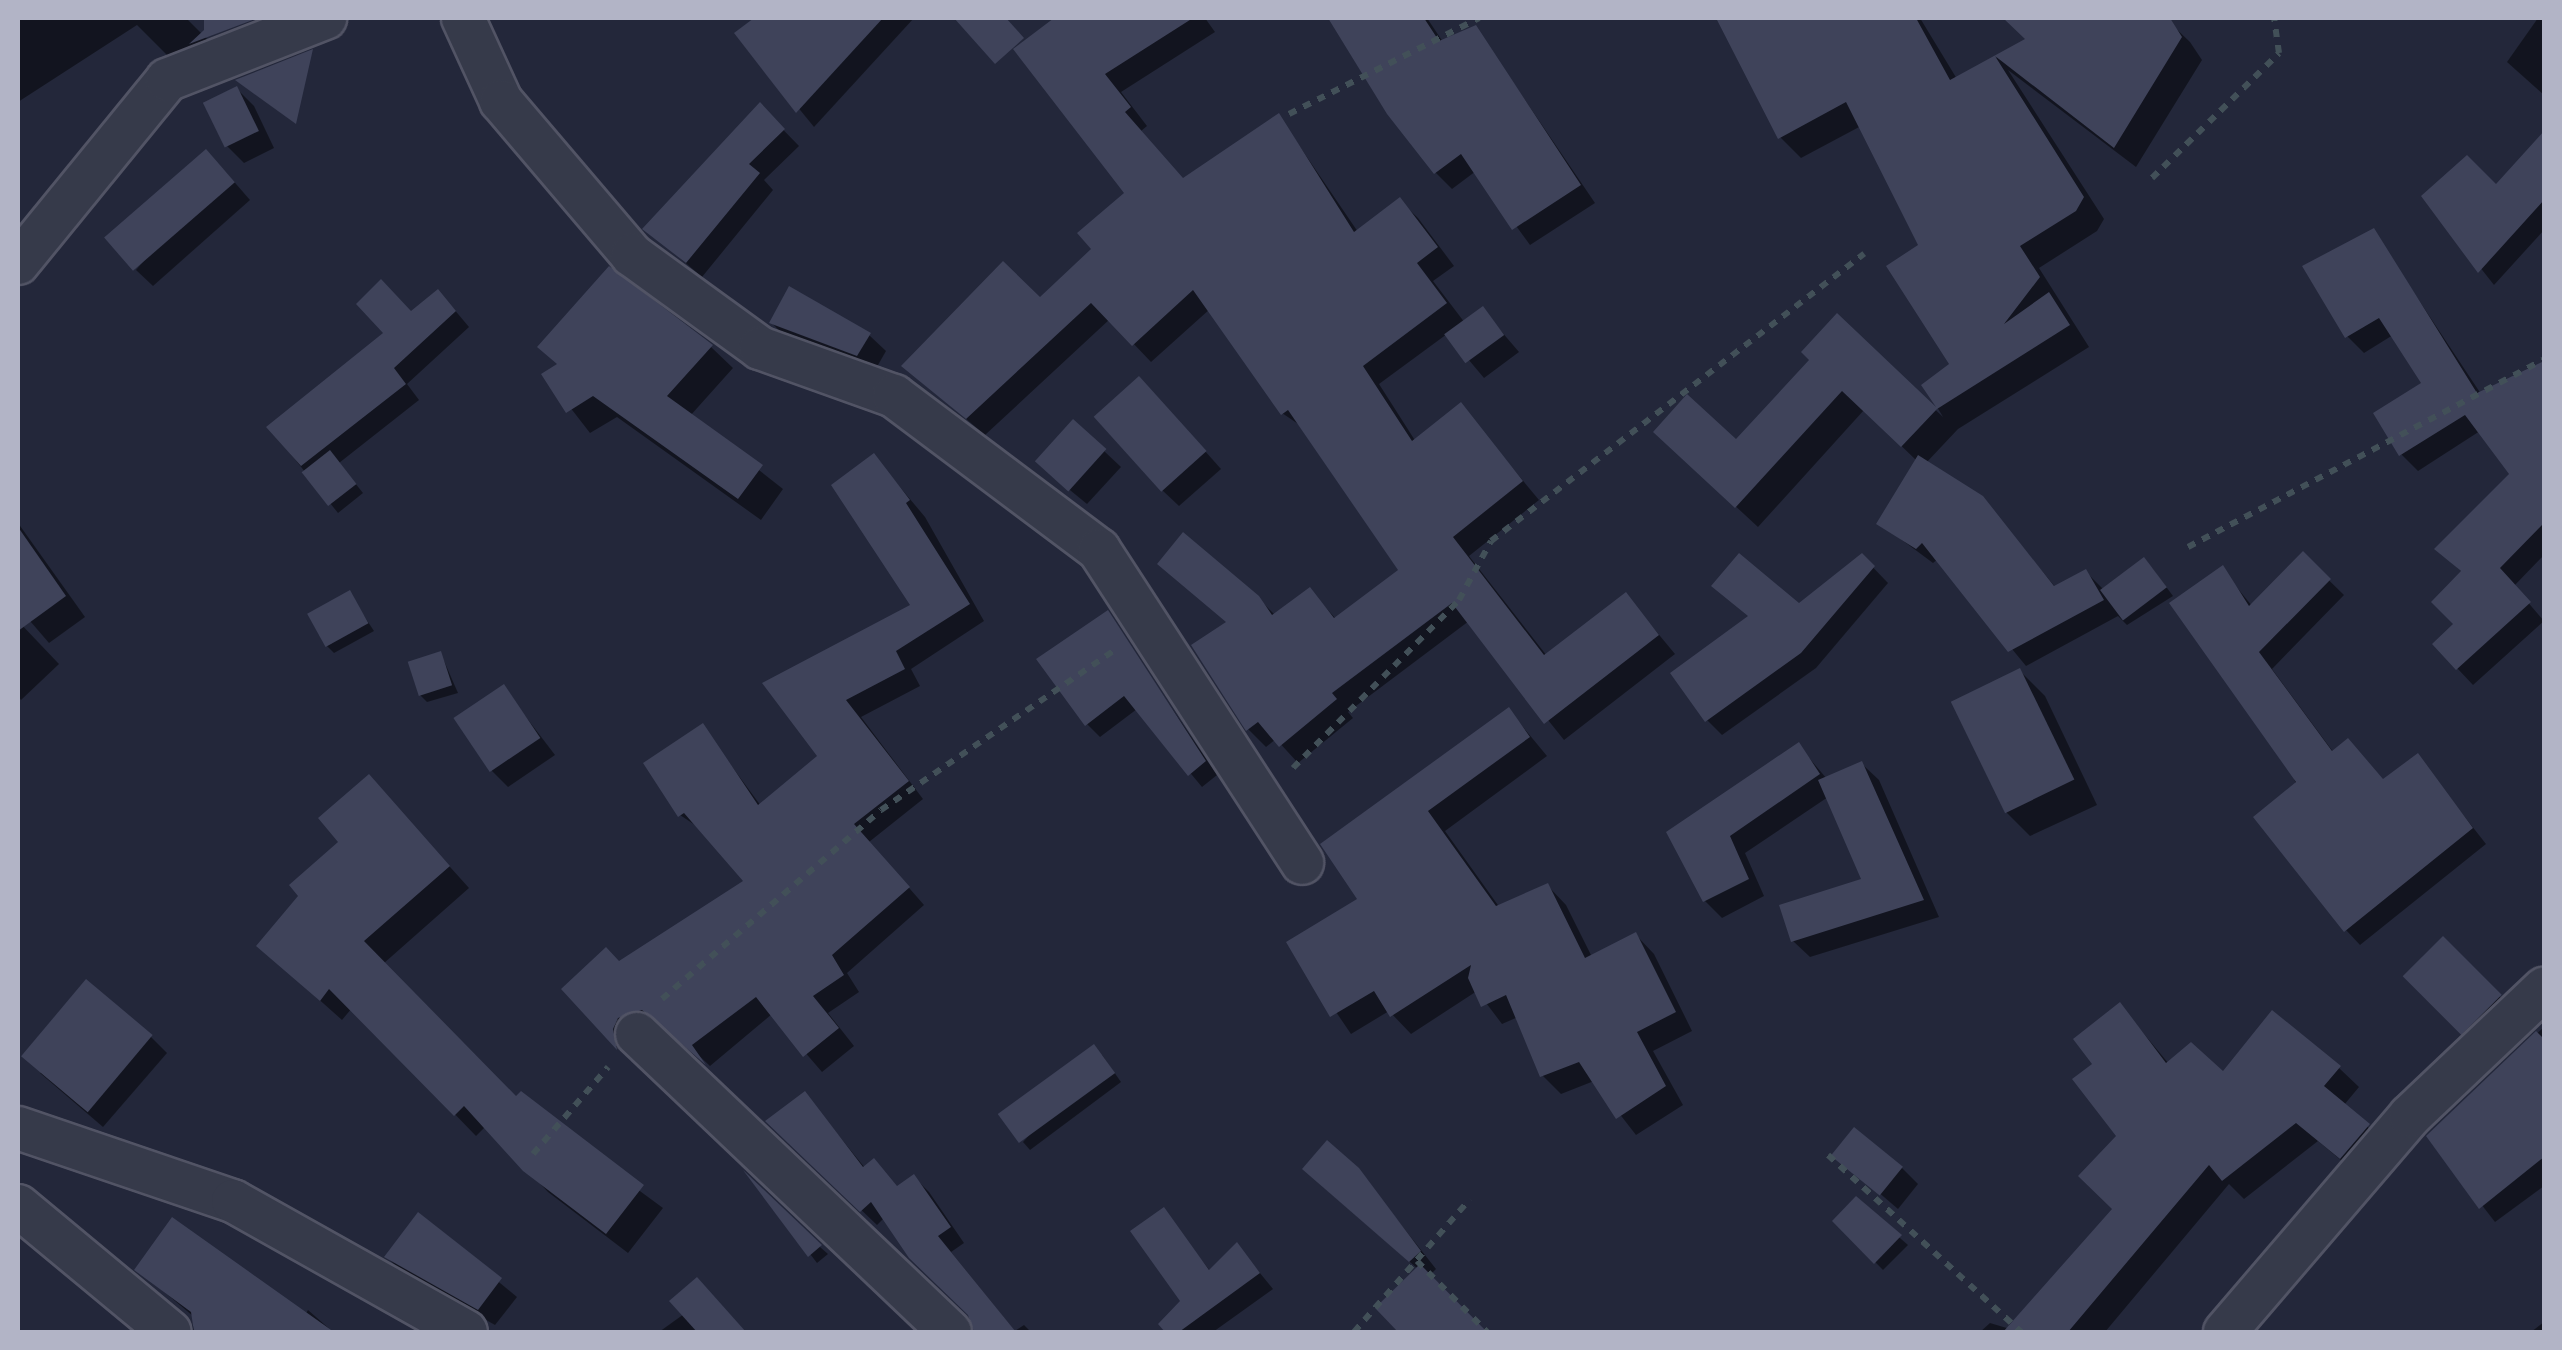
<!DOCTYPE html>
<html>
<head>
<meta charset="utf-8">
<style>
  body { margin:0 }
  #map { position:relative; width:2562px; height:1350px; overflow:hidden; background:#23273a; font-family:Ubuntu,sans-serif }
  div>[style] { position:absolute }
  .shadow>* { inset:0; background:#0007; transform-origin:0 0 }
  .building>* { inset:0; background:#3f435a; transform-origin:0 0 }
  .path>* { height:6px; margin-top:-3px; transform-origin:0; background:repeating-linear-gradient(90deg,#425058 0 8px,transparent 0 16px) }
  .roads { filter:drop-shadow(2px 0 #525465) drop-shadow(-2px 0 #525465) drop-shadow(0 2px #525465) drop-shadow(0 -2px #525465) }
  .minor>* { height:42px; margin:-21px; padding:0 21px; transform-origin:21px; border-radius:21px; background:#363a4a }
  span { translate:-50% -50%; white-space:nowrap; text-align:center; line-height:1.15; -webkit-text-stroke:8px #1c1f2f; paint-order:stroke }
  .frame { position:absolute; inset:0; border:20px solid #b2b4c6; pointer-events:none }
</style>
</head>
<body>
<div id="map">
  <div class="shadow">
    <div style="clip-path:polygon(18px 18px,186px 18px,211px 43px,183px 71px,137px 25px,18px 102px)"></div>
    <div style="clip-path:polygon(760px 18px,914px 18px,814px 127px,738px 34px)"></div>
    <div style="clip-path:polygon(1087px 18px,1205px 18px,1215px 32px,1121px 92px,1147px 126px,1141px 131px,1184px 181px,1279px 116px,1358px 232px,1400px 201px,1418px 218px,1454px 266px,1433px 281px,1465px 323px,1483px 310px,1519px 352px,1484px 378px,1447px 334px,1379px 384px,1416px 442px,1461px 406px,1539px 500px,1469px 556px,1547px 656px,1626px 595px,1675px 654px,1564px 740px,1469px 621px,1348px 712px,1353px 718px,1298px 763px,1276px 739px,1266px 747px,1248px 729px,1228px 624px,1258px 598px,1276px 616px,1310px 590px,1336px 619px,1402px 570px,1304px 428px,1282px 413px,1210px 309px,1151px 362px,1110px 319px,985px 435px,904px 366px,1040px 300px,1094px 249px,1127px 193px,1023px 58px)"></div>
    <div style="clip-path:polygon(1329px 18px,1427px 18px,1443px 42px,1476px 28px,1595px 203px,1530px 245px,1476px 171px,1452px 189px,1435px 172px)"></div>
    <div style="clip-path:polygon(1717px 18px,1920px 18px,1957px 79px,2029px 40px,2010px 21px,2014px 18px,2105px 18px,2126px 38px,2139px 18px,2165px 18px,2190px 42px,2202px 60px,2136px 167px,2008px 70px,2104px 219px,2097px 231px,2039px 268px,2089px 347px,1958px 429px,1926px 463px,1982px 498px,2056px 588px,2086px 572px,2103px 589px,2152px 568px,2173px 596px,2127px 625px,2118px 616px,2026px 666px,1938px 559px,1933px 563px,1879px 523px,1917px 461px,1864px 410px,1758px 527px,1678px 453px,1737px 442px,1812px 360px,1837px 317px,1943px 417px,1924px 385px,1952px 365px,1921px 246px,1861px 126px,1801px 158px,1780px 137px)"></div>
    <div style="clip-path:polygon(2538px 18px,2544px 18px,2544px 95px,2507px 62px)"></div>
    <div style="clip-path:polygon(237px 89px,254px 106px,274px 148px,244px 163px,227px 146px)"></div>
    <div style="clip-path:polygon(760px 106px,799px 146px,764px 180px,773px 190px,702px 277px,646px 229px)"></div>
    <div style="clip-path:polygon(2534px 146px,2544px 156px,2544px 230px,2494px 285px,2424px 196px,2496px 188px)"></div>
    <div style="clip-path:polygon(223px 169px,250px 200px,153px 286px,136px 270px)"></div>
    <div style="clip-path:polygon(2373px 231px,2481px 394px,2544px 364px,2544px 555px,2514px 586px,2544px 621px,2473px 685px,2457px 668px,2463px 573px,2437px 549px,2512px 475px,2480px 431px,2418px 471px,2401px 454px,2424px 384px,2393px 335px,2364px 353px,2347px 336px)"></div>
    <div style="clip-path:polygon(453px 308px,469px 327px,407px 384px,419px 400px,339px 463px,363px 493px,338px 513px,269px 427px,411px 314px)"></div>
    <div style="clip-path:polygon(772px 323px,869px 335px,886px 351px,874px 372px,788px 340px)"></div>
    <div style="clip-path:polygon(711px 347px,733px 368px,690px 416px,783px 489px,761px 520px,617px 417px,590px 433px,545px 375px)"></div>
    <div style="clip-path:polygon(1156px 396px,1221px 469px,1179px 506px,1162px 490px)"></div>
    <div style="clip-path:polygon(1104px 451px,1121px 467px,1087px 504px,1054px 477px)"></div>
    <div style="clip-path:polygon(874px 456px,925px 517px,984px 621px,911px 669px,920px 686px,861px 717px,923px 799px,869px 842px,924px 905px,847px 973px,859px 992px,828px 1013px,854px 1046px,822px 1072px,772px 1014px,710px 1066px,674px 1032px,648px 1025px,629px 1045px,631px 1061px,565px 989px,620px 964px,747px 882px,701px 829px,680px 815px,702px 726px,761px 806px,820px 756px,766px 684px,914px 605px)"></div>
    <div style="clip-path:polygon(18px 523px,85px 617px,49px 643px,18px 607px)"></div>
    <div style="clip-path:polygon(2303px 555px,2344px 595px,2272px 669px,2334px 753px,2384px 781px,2417px 756px,2486px 844px,2360px 945px,2346px 930px,2222px 569px,2252px 606px)"></div>
    <div style="clip-path:polygon(1862px 556px,1888px 583px,1816px 668px,1722px 735px,1707px 720px,1799px 606px)"></div>
    <div style="clip-path:polygon(349px 593px,374px 631px,334px 653px,326px 645px)"></div>
    <div style="clip-path:polygon(1108px 614px,1217px 775px,1202px 787px,1137px 709px,1100px 737px,1087px 724px)"></div>
    <div style="clip-path:polygon(18px 621px,59px 664px,21px 700px,18px 696px)"></div>
    <div style="clip-path:polygon(441px 654px,458px 693px,427px 702px,419px 694px)"></div>
    <div style="clip-path:polygon(2020px 671px,2045px 696px,2097px 805px,2030px 836px,2005px 811px)"></div>
    <div style="clip-path:polygon(503px 687px,555px 755px,508px 787px,492px 771px)"></div>
    <div style="clip-path:polygon(1509px 710px,1547px 756px,1445px 831px,1500px 908px,1548px 886px,1566px 905px,1592px 957px,1636px 935px,1654px 954px,1692px 1031px,1653px 1051px,1683px 1105px,1636px 1135px,1594px 1081px,1561px 1094px,1542px 1075px,1518px 1017px,1502px 1024px,1477px 991px,1411px 1034px,1389px 1011px,1351px 1034px,1289px 943px,1360px 900px,1323px 845px)"></div>
    <div style="clip-path:polygon(1799px 746px,1827px 779px,1862px 764px,1879px 780px,1939px 917px,1810px 957px,1793px 941px,1864px 881px,1828px 797px,1745px 853px,1764px 896px,1722px 918px,1705px 901px,1669px 833px)"></div>
    <div style="clip-path:polygon(369px 777px,469px 888px,383px 964px,516px 1100px,663px 1208px,628px 1253px,548px 1192px,486px 1126px,476px 1136px,352px 1008px,342px 1020px,259px 946px,342px 842px)"></div>
    <div style="left:2443px;top:940px;width:104px;height:52px;rotate:45deg"></div>
    <div style="clip-path:polygon(2120px 1005px,2169px 1064px,2223px 1074px,2339px 1068px,2359px 1087px,2344px 1105px,2388px 1146px,2361px 1177px,2318px 1141px,2244px 1199px,2229px 1184px,2105px 1332px,1980px 1332px,1990px 1323px,2010px 1329px,2115px 1209px,2119px 1137px,2095px 1065px)"></div>
    <div style="clip-path:polygon(2544px 1027px,2544px 1107px,2498px 1070px)"></div>
    <div style="clip-path:polygon(150px 1036px,167px 1053px,103px 1127px,40px 1073px)"></div>
    <div style="clip-path:polygon(1102px 1055px,1121px 1082px,1030px 1150px,1023px 1142px)"></div>
    <div style="clip-path:polygon(2503px 1093px,2544px 1156px,2544px 1186px,2495px 1222px,2429px 1137px)"></div>
    <div style="clip-path:polygon(805px 1094px,865px 1168px,898px 1188px,914px 1177px,929px 1192px,964px 1243px,951px 1252px,1015px 1331px,1024px 1325px,1031px 1332px,976px 1332px,976px 1323px,884px 1218px,877px 1225px,769px 1122px)"></div>
    <div style="clip-path:polygon(1835px 1155px,1901px 1167px,1918px 1184px,1898px 1209px)"></div>
    <div style="clip-path:polygon(1358px 1170px,1436px 1269px,1429px 1276px,1484px 1332px,1402px 1332px,1378px 1308px,1418px 1269px,1322px 1186px)"></div>
    <div style="clip-path:polygon(762px 1191px,820px 1247px,828px 1254px,817px 1263px)"></div>
    <div style="clip-path:polygon(1856px 1200px,1908px 1245px,1883px 1270px,1835px 1221px)"></div>
    <div style="clip-path:polygon(1163px 1211px,1211px 1272px,1237px 1245px,1273px 1289px,1213px 1332px,1168px 1332px,1161px 1324px,1183px 1302px)"></div>
    <div style="clip-path:polygon(419px 1216px,517px 1297px,495px 1325px,403px 1273px,387px 1257px)"></div>
    <div style="clip-path:polygon(137px 1269px,305px 1315px,308px 1310px,333px 1332px,193px 1332px,193px 1316px)"></div>
    <div style="clip-path:polygon(684px 1314px,736px 1323px,739px 1332px,659px 1332px)"></div>
    <div style="clip-path:polygon(2544px 1322px,2544px 1332px,2531px 1332px)"></div>
  </div>
  <div class="building">
    <div style="clip-path:polygon(204px 18px,258px 18px,189px 44px,204px 30px)"></div>
    <div style="clip-path:polygon(754px 18px,883px 18px,796px 113px,734px 33px)"></div>
    <div style="clip-path:polygon(954px 18px,1006px 18px,1024px 38px,995px 64px)"></div>
    <div style="clip-path:polygon(1054px 18px,1193px 18px,1105px 74px,1131px 107px,1125px 112px,1183px 178px,1279px 113px,1354px 232px,1400px 197px,1438px 247px,1417px 263px,1447px 303px,1363px 366px,1412px 441px,1461px 402px,1523px 481px,1453px 537px,1544px 655px,1626px 592px,1659px 635px,1544px 724px,1452px 603px,1332px 693px,1337px 699px,1279px 747px,1258px 722px,1246px 731px,1191px 645px,1226px 622px,1157px 564px,1183px 532px,1259px 596px,1272px 615px,1310px 587px,1334px 618px,1398px 570px,1288px 410px,1281px 415px,1193px 290px,1132px 346px,1091px 303px,966px 419px,901px 366px,1003px 261px,1040px 297px,1091px 249px,1077px 233px,1124px 193px,1013px 49px)"></div>
    <div style="clip-path:polygon(1328px 18px,1424px 18px,1439px 41px,1476px 25px,1581px 185px,1512px 230px,1461px 154px,1434px 174px,1387px 114px)"></div>
    <div style="clip-path:polygon(1716px 18px,1916px 18px,1950px 80px,2025px 39px,2003px 18px,2170px 18px,2182px 37px,2114px 148px,1995px 56px,2084px 197px,2076px 211px,2020px 246px,2040px 277px,2004px 324px,2049px 292px,2070px 325px,1937px 409px,1901px 447px,1842px 391px,1735px 508px,1653px 432px,1687px 394px,1736px 439px,1809px 360px,1801px 352px,1837px 313px,1936px 407px,1921px 385px,1949px 364px,1886px 266px,1918px 245px,1846px 102px,1778px 139px)"></div>
    <div style="clip-path:polygon(313px 49px,296px 124px,235px 80px)"></div>
    <div style="left:237px;top:86px;width:50px;height:38px;rotate:64deg"></div>
    <div style="clip-path:polygon(760px 102px,785px 129px,749px 164px,760px 173px,686px 263px,642px 229px)"></div>
    <div style="clip-path:polygon(2544px 131px,2544px 200px,2478px 273px,2421px 196px,2467px 155px,2496px 184px)"></div>
    <div style="left:206px;top:149px;width:44px;height:135px;rotate:49deg"></div>
    <div style="clip-path:polygon(2374px 228px,2477px 393px,2544px 361px,2544px 523px,2500px 568px,2531px 602px,2456px 670px,2432px 644px,2453px 624px,2431px 602px,2461px 571px,2434px 549px,2509px 474px,2465px 415px,2399px 456px,2373px 413px,2421px 383px,2379px 318px,2345px 338px,2302px 266px)"></div>
    <div style="clip-path:polygon(609px 266px,713px 345px,667px 396px,763px 465px,738px 499px,593px 396px,566px 413px,541px 374px,557px 364px,537px 347px)"></div>
    <div style="clip-path:polygon(381px 279px,411px 311px,438px 289px,456px 311px,394px 368px,406px 384px,301px 466px,266px 427px,383px 333px,356px 304px)"></div>
    <div style="clip-path:polygon(789px 286px,871px 333px,857px 356px,769px 323px)"></div>
    <div style="left:1483px;top:306px;width:36px;height:48px;rotate:54deg"></div>
    <div style="left:1139px;top:376px;width:101px;height:61px;rotate:48deg"></div>
    <div style="left:1073px;top:419px;width:45px;height:57px;rotate:42deg"></div>
    <div style="left:330px;top:450px;width:43px;height:36px;rotate:52deg"></div>
    <div style="clip-path:polygon(874px 453px,910px 500px,906px 503px,970px 604px,896px 651px,905px 669px,846px 700px,909px 781px,854px 824px,910px 887px,832px 955px,844px 975px,813px 996px,839px 1028px,803px 1057px,756px 997px,692px 1045px,706px 1065px,642px 1010px,618px 1018px,613px 1029px,617px 1050px,561px 989px,606px 947px,619px 961px,743px 881px,684px 813px,678px 817px,643px 763px,703px 723px,758px 805px,817px 756px,762px 683px,910px 605px,831px 485px)"></div>
    <div style="clip-path:polygon(1918px 455px,1983px 496px,2054px 586px,2086px 569px,2104px 600px,2008px 652px,1922px 543px,1916px 549px,1876px 524px)"></div>
    <div style="clip-path:polygon(18px 527px,66px 596px,18px 631px)"></div>
    <div style="clip-path:polygon(2303px 551px,2331px 579px,2259px 652px,2332px 751px,2348px 738px,2383px 779px,2418px 753px,2473px 828px,2344px 932px,2253px 817px,2296px 782px,2169px 603px,2223px 565px,2249px 606px)"></div>
    <div style="clip-path:polygon(1739px 553px,1799px 603px,1862px 553px,1875px 566px,1801px 653px,1705px 722px,1670px 673px,1748px 616px,1711px 586px)"></div>
    <div style="left:2144px;top:557px;width:38px;height:55px;rotate:53deg"></div>
    <div style="left:350px;top:590px;width:38px;height:49px;rotate:61deg"></div>
    <div style="clip-path:polygon(1108px 610px,1206px 761px,1188px 776px,1124px 696px,1085px 726px,1036px 659px)"></div>
    <div style="left:441px;top:651px;width:36px;height:35px;rotate:72deg"></div>
    <div style="left:2020px;top:668px;width:124px;height:77px;rotate:64deg"></div>
    <div style="left:504px;top:684px;width:65px;height:61px;rotate:56deg"></div>
    <div style="clip-path:polygon(1509px 707px,1530px 737px,1428px 811px,1496px 906px,1548px 883px,1585px 958px,1636px 932px,1676px 1012px,1637px 1032px,1666px 1086px,1616px 1119px,1579px 1062px,1540px 1077px,1506px 995px,1481px 1007px,1468px 978px,1471px 965px,1390px 1017px,1374px 991px,1330px 1017px,1286px 942px,1357px 899px,1320px 844px)"></div>
    <div style="clip-path:polygon(1799px 742px,1820px 774px,1730px 836px,1749px 879px,1703px 902px,1666px 832px)"></div>
    <div style="clip-path:polygon(1862px 761px,1924px 900px,1791px 942px,1779px 905px,1861px 879px,1818px 780px)"></div>
    <div style="clip-path:polygon(369px 774px,450px 866px,364px 941px,516px 1096px,521px 1091px,644px 1185px,606px 1234px,523px 1171px,464px 1106px,454px 1116px,329px 989px,320px 1001px,256px 946px,298px 896px,289px 885px,338px 842px,318px 818px)"></div>
    <div style="left:2443px;top:936px;width:83px;height:57px;rotate:45deg"></div>
    <div style="left:86px;top:979px;width:87px;height:101px;rotate:40deg"></div>
    <div style="clip-path:polygon(2120px 1002px,2166px 1063px,2191px 1042px,2223px 1071px,2272px 1010px,2341px 1066px,2324px 1086px,2370px 1124px,2340px 1159px,2296px 1123px,2222px 1181px,2209px 1165px,2068px 1332px,2003px 1332px,2112px 1209px,2078px 1176px,2116px 1136px,2072px 1079px,2092px 1064px,2073px 1039px)"></div>
    <div style="clip-path:polygon(2536px 1031px,2544px 1039px,2544px 1157px,2479px 1209px,2426px 1136px)"></div>
    <div style="left:1094px;top:1044px;width:36px;height:119px;rotate:54deg"></div>
    <div style="clip-path:polygon(805px 1091px,863px 1167px,874px 1158px,897px 1186px,914px 1174px,951px 1227px,938px 1236px,1016px 1332px,974px 1332px,968px 1315px,909px 1258px,871px 1202px,860px 1212px,765px 1121px)"></div>
    <div style="left:1854px;top:1127px;width:63px;height:37px;rotate:39deg"></div>
    <div style="clip-path:polygon(1327px 1140px,1359px 1168px,1421px 1251px,1409px 1262px,1302px 1169px)"></div>
    <div style="clip-path:polygon(743px 1170px,822px 1245px,808px 1257px)"></div>
    <div style="clip-path:polygon(1856px 1196px,1902px 1235px,1874px 1264px,1832px 1221px)"></div>
    <div style="clip-path:polygon(1164px 1207px,1209px 1270px,1237px 1242px,1260px 1273px,1179px 1332px,1165px 1332px,1158px 1324px,1180px 1301px,1130px 1231px)"></div>
    <div style="clip-path:polygon(418px 1212px,502px 1278px,478px 1310px,384px 1257px)"></div>
    <div style="clip-path:polygon(172px 1217px,334px 1332px,194px 1332px,191px 1312px,134px 1270px)"></div>
    <div style="clip-path:polygon(1420px 1264px,1487px 1332px,1398px 1332px,1375px 1308px)"></div>
    <div style="clip-path:polygon(697px 1277px,746px 1332px,697px 1332px,669px 1301px)"></div>
  </div>
  <div class="path">
    <div style="left:1289px;top:114px;width:213px;rotate:-26.8deg"></div>
    <div style="left:2152px;top:178px;width:178px;rotate:-44.5deg"></div>
    <div style="left:2279px;top:53px;width:35px;rotate:-98deg"></div>
    <div style="left:2188px;top:547px;width:403px;rotate:-27.8deg"></div>
    <div style="left:1293px;top:768px;width:236px;rotate:-45.3deg"></div>
    <div style="left:1459px;top:600px;width:67px;rotate:-61.5deg"></div>
    <div style="left:1491px;top:541px;width:471px;rotate:-37.6deg"></div>
    <div style="left:662px;top:999px;width:289px;rotate:-40.8deg"></div>
    <div style="left:881px;top:810px;width:283px;rotate:-34.4deg"></div>
    <div style="left:533px;top:1154px;width:115px;rotate:-49.2deg"></div>
    <div style="left:1828px;top:1155px;width:262px;rotate:42.5deg"></div>
    <div style="left:1417px;top:1261px;width:100px;rotate:45.4deg"></div>
    <div style="left:1354px;top:1332px;width:176px;rotate:-48.9deg"></div>
  </div>
  <div class="roads">
    <div class="minor">
      <div style="left:463px;top:18px;width:91px;rotate:65.4deg"></div>
      <div style="left:501px;top:101px;width:202px;rotate:49.6deg"></div>
      <div style="left:632px;top:255px;width:158px;rotate:36deg"></div>
      <div style="left:760px;top:348px;width:142px;rotate:19.7deg"></div>
      <div style="left:894px;top:396px;width:256px;rotate:36.9deg"></div>
      <div style="left:1099px;top:550px;width:373px;rotate:57deg"></div>
      <div style="left:18px;top:263px;width:236px;rotate:-50.8deg"></div>
      <div style="left:167px;top:80px;width:170px;rotate:-21.4deg"></div>
      <div style="left:637px;top:1034px;width:432px;rotate:43.6deg"></div>
      <div style="left:18px;top:1128px;width:227px;rotate:18.8deg"></div>
      <div style="left:233px;top:1201px;width:267px;rotate:29.3deg"></div>
      <div style="left:18px;top:1206px;width:197px;rotate:39.7deg"></div>
      <div style="left:2225px;top:1332px;width:284px;rotate:-49.4deg"></div>
      <div style="left:2410px;top:1116px;width:185px;rotate:-43.5deg"></div>
    </div>
  </div>
  <div class="frame"></div>
</div>
</body>
</html>
